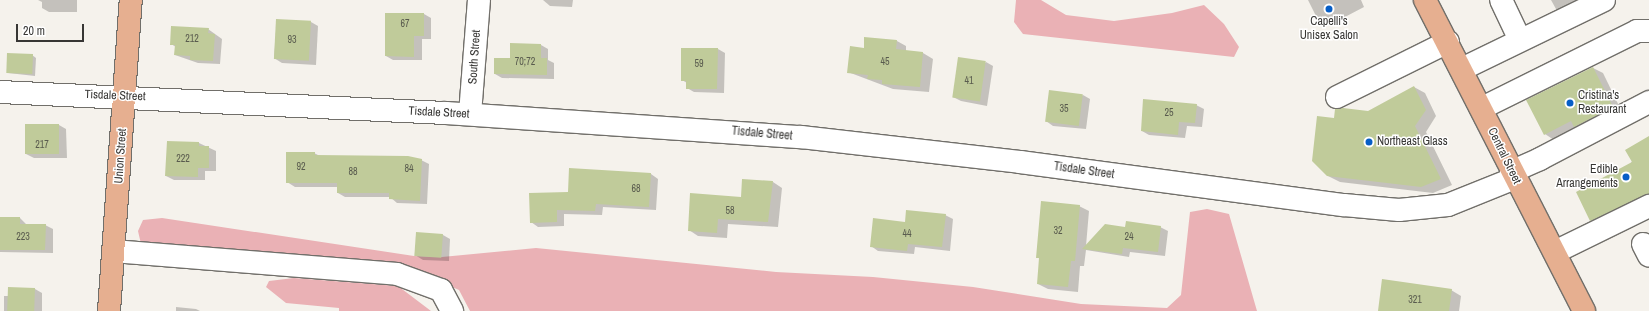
<!DOCTYPE html>
<html>
<head>
<meta charset="utf-8">
<style>
  body { margin:0 }
  #map { position:relative; width:1649px; height:311px; overflow:hidden; background:#f5f2ec; font-family:"Archivo Narrow",sans-serif }
  div>[style] { position:absolute }
  .forest>* { inset:0; background:#eab1b5 }
  .shadow>* { inset:0; background:#0003 }
  .building>* { inset:0; background:#c0cb9a; transform-origin:0 0 }
  .roads { filter:drop-shadow(1px 0 #716f6a) drop-shadow(-1px 0 #716f6a) drop-shadow(0 1px #716f6a) drop-shadow(0 -1px #716f6a) }
  .minor>* { height:22px; margin:-11px; padding:0 11px; transform-origin:11px; border-radius:11px; background:#fff }
  .major>* { height:22px; margin:-11px; padding:0 11px; transform-origin:11px; border-radius:11px; background:#e6af90 }
  .dots>* { width:11px; height:11px; translate:-50% -50%; box-sizing:border-box; border:2px solid #fff; border-radius:50% }
  span { translate:-50% -50%; white-space:nowrap; text-align:center; line-height:1.15; -webkit-text-stroke:3px #fff; paint-order:stroke }
  .number-label { font-size:10px; color:#595b4e }
  .number-label span { -webkit-text-stroke-width:0 }
  .poi-label { font-size:12px; color:#373634 }
  .left { translate:0 -50%; text-align:left }
  .right { translate:-100% -50%; text-align:right }
  .street-label { font-size:12px; color:#373634 }
  .scale { position:absolute; left:16px; top:24px; width:68px; height:18px; box-sizing:border-box; border:2px solid #373634; border-top:0; padding-left:5px; font-size:12px; line-height:14px; white-space:nowrap; color:#373634; -webkit-text-stroke:3px #fff; paint-order:stroke }
</style>
</head>
<body>
<div id="map">
  <div class="forest">
    <div style="clip-path:polygon(1016px 0,1041px 0,1066px 15px,1114px 21px,1172px 13px,1204px 5px,1224px 24px,1239px 47px,1234px 57px,1023px 34px,1014px 22px)"></div>
    <div style="clip-path:polygon(1207px 209px,1229px 214px,1257px 311px,470px 311px,459px 290px,425px 275px,141px 244px,138px 231px,143px 220px,162px 218px,414px 256px,442px 257px,536px 248px,776px 272px,873px 277px,973px 287px,1081px 304px,1167px 308px,1181px 295px,1190px 212px)"></div>
    <div style="clip-path:polygon(294px 278px,398px 286px,431px 311px,339px 311px,339px 308px,286px 303px,266px 287px,269px 281px)"></div>
  </div>
  <div class="shadow">
    <div style="clip-path:polygon(38px 0,77px 0,77px 12px,49px 12px,42px 8px,42px 2px)"></div>
    <div style="clip-path:polygon(543px 0,573px 0,572px 7px,550px 6px)"></div>
    <div style="clip-path:polygon(1308px 0,1361px 0,1364px 7px,1343px 18px,1338px 15px,1325px 22px,1317px 18px)"></div>
    <div style="clip-path:polygon(1551px 0,1598px 0,1567px 16px,1556px 9px)"></div>
    <div style="clip-path:polygon(386px 14px,424px 14px,431px 18px,431px 39px,422px 39px,422px 60px,393px 60px,386px 56px)"></div>
    <div style="clip-path:polygon(277px 20px,311px 22px,318px 26px,316px 65px,282px 63px,274px 58px)"></div>
    <div style="clip-path:polygon(208px 29px,222px 39px,220px 64px,198px 63px,175px 55px,176px 47px,171px 44px)"></div>
    <div style="clip-path:polygon(897px 41px,906px 46px,906px 51px,923px 53px,933px 59px,929px 92px,893px 89px,848px 72px,865px 49px)"></div>
    <div style="clip-path:polygon(511px 44px,541px 45px,548px 49px,548px 60px,554px 63px,554px 79px,502px 78px,495px 74px,510px 59px)"></div>
    <div style="clip-path:polygon(718px 49px,725px 53px,724px 93px,694px 92px,687px 88px,687px 83px,682px 80px)"></div>
    <div style="clip-path:polygon(32px 55px,36px 58px,35px 76px,8px 73px)"></div>
    <div style="clip-path:polygon(986px 62px,993px 66px,987px 106px,961px 101px,953px 97px)"></div>
    <div style="clip-path:polygon(1593px 68px,1603px 73px,1622px 112px,1554px 140px,1545px 134px)"></div>
    <div style="clip-path:polygon(1414px 87px,1425px 93px,1436px 116px,1426px 132px,1452px 185px,1433px 193px,1340px 182px,1328px 176px,1335px 119px,1368px 112px)"></div>
    <div style="clip-path:polygon(1083px 95px,1090px 99px,1086px 129px,1053px 126px,1046px 121px)"></div>
    <div style="clip-path:polygon(1196px 105px,1204px 109px,1202px 127px,1187px 126px,1185px 138px,1149px 135px,1142px 131px)"></div>
    <div style="clip-path:polygon(26px 125px,59px 125px,66px 129px,67px 158px,34px 158px,26px 154px)"></div>
    <div style="clip-path:polygon(1649px 137px,1649px 203px,1601px 226px,1591px 220px)"></div>
    <div style="clip-path:polygon(199px 143px,216px 151px,216px 171px,205px 171px,205px 180px,174px 180px,166px 176px)"></div>
    <div style="clip-path:polygon(314px 153px,320px 156px,421px 160px,429px 164px,427px 204px,397px 203px,390px 197px,345px 197px,338px 193px,338px 187px,295px 187px,287px 182px)"></div>
    <div style="clip-path:polygon(651px 174px,658px 179px,656px 210px,603px 207px,602px 215px,564px 214px,564px 226px,538px 227px,531px 222px,569px 193px)"></div>
    <div style="clip-path:polygon(773px 182px,782px 188px,778px 227px,728px 224px,727px 238px,698px 236px,689px 230px)"></div>
    <div style="clip-path:polygon(1079px 206px,1089px 211px,1086px 246px,1126px 228px,1160px 227px,1168px 231px,1165px 256px,1130px 252px,1129px 257px,1086px 250px,1084px 266px,1080px 266px,1078px 292px,1048px 289px,1038px 284px,1040px 259px,1037px 257px)"></div>
    <div style="clip-path:polygon(945px 215px,953px 219px,950px 251px,915px 247px,914px 254px,878px 251px,871px 246px,906px 223px)"></div>
    <div style="clip-path:polygon(0 218px,20px 218px,27px 225px,45px 225px,53px 229px,53px 253px,0 252px)"></div>
    <div style="clip-path:polygon(417px 233px,443px 235px,450px 239px,449px 261px,423px 260px,415px 255px)"></div>
    <div style="clip-path:polygon(9px 288px,35px 289px,42px 293px,42px 311px,4px 311px,4px 296px,9px 296px)"></div>
    <div style="clip-path:polygon(1451px 290px,1461px 296px,1459px 311px,1379px 311px)"></div>
    <div style="clip-path:polygon(176px 307px,196px 309px,200px 311px,176px 311px)"></div>
  </div>
  <div class="building">
    <div style="clip-path:polygon(385px 13px,424px 13px,424px 36px,414px 36px,414px 57px,385px 56px)"></div>
    <div style="left:276px;top:19px;width:35px;height:40px;rotate:3deg"></div>
    <div style="clip-path:polygon(171px 26px,209px 28px,208px 33px,215px 34px,213px 61px,190px 60px,190px 56px,174px 55px,175px 45px,170px 45px)"></div>
    <div style="clip-path:polygon(864px 37px,897px 40px,896px 49px,923px 52px,920px 87px,882px 84px,882px 80px,867px 79px,868px 75px,847px 73px,850px 46px,864px 48px)"></div>
    <div style="clip-path:polygon(510px 43px,541px 44px,541px 58px,547px 58px,547px 75px,494px 74px,494px 58px,510px 58px)"></div>
    <div style="clip-path:polygon(681px 48px,718px 48px,717px 89px,686px 89px,686px 81px,681px 81px)"></div>
    <div style="left:7px;top:53px;width:26px;height:20px;rotate:2deg"></div>
    <div style="left:958px;top:57px;width:28px;height:41px;rotate:8deg"></div>
    <div style="clip-path:polygon(1593px 67px,1613px 107px,1574px 127px,1571px 121px,1544px 135px,1526px 100px)"></div>
    <div style="clip-path:polygon(1414px 86px,1426px 110px,1415px 126px,1441px 179px,1421px 187px,1327px 176px,1312px 161px,1317px 116px,1334px 118px,1335px 109px,1343px 108px,1368px 111px)"></div>
    <div style="left:1049px;top:90px;width:34px;height:32px;rotate:7deg"></div>
    <div style="clip-path:polygon(1143px 99px,1197px 104px,1195px 123px,1179px 122px,1178px 135px,1141px 131px)"></div>
    <div style="left:25px;top:124px;width:34px;height:30px"></div>
    <div style="clip-path:polygon(1649px 136px,1649px 194px,1590px 221px,1576px 192px,1632px 162px,1625px 150px)"></div>
    <div style="clip-path:polygon(167px 141px,199px 142px,199px 146px,209px 146px,209px 168px,198px 168px,198px 177px,165px 176px)"></div>
    <div style="clip-path:polygon(286px 152px,315px 152px,315px 155px,408px 156px,422px 159px,420px 201px,389px 199px,389px 193px,337px 193px,337px 183px,286px 183px)"></div>
    <div style="clip-path:polygon(569px 168px,651px 173px,649px 207px,596px 204px,595px 211px,557px 210px,557px 222px,530px 223px,529px 193px,568px 192px)"></div>
    <div style="clip-path:polygon(742px 179px,773px 181px,768px 222px,718px 219px,717px 233px,688px 231px,690px 193px,741px 197px)"></div>
    <div style="clip-path:polygon(1041px 201px,1080px 205px,1075px 261px,1071px 261px,1068px 287px,1037px 284px,1039px 258px,1036px 258px)"></div>
    <div style="clip-path:polygon(906px 210px,946px 214px,942px 247px,908px 244px,907px 251px,870px 247px,873px 218px,905px 222px)"></div>
    <div style="clip-path:polygon(0 217px,20px 217px,20px 224px,46px 224px,45px 250px,0 250px)"></div>
    <div style="clip-path:polygon(1126px 221px,1161px 226px,1158px 252px,1123px 248px,1122px 254px,1082px 249px,1105px 224px,1125px 227px)"></div>
    <div style="left:416px;top:232px;width:27px;height:24px;rotate:4deg"></div>
    <div style="clip-path:polygon(1382px 279px,1452px 289px,1449px 311px,1378px 311px)"></div>
    <div style="left:8px;top:287px;width:27px;height:24px;rotate:2deg"></div>
  </div>
  <div class="roads">
    <div class="minor">
      <div style="left:1501px;top:0;width:44px;rotate:64.6deg"></div>
      <div style="left:1462px;top:69px;width:158px;rotate:-25.9deg"></div>
      <div style="left:0;top:92px;width:446px;rotate:2.7deg"></div>
      <div style="left:446px;top:113px;width:356px;rotate:3.9deg"></div>
      <div style="left:801px;top:137px;width:220px;rotate:6.5deg"></div>
      <div style="left:1020px;top:162px;width:327px;rotate:7.6deg"></div>
      <div style="left:1344px;top:205px;width:55px;rotate:5.2deg"></div>
      <div style="left:1399px;top:210px;width:49px;rotate:-5.8deg"></div>
      <div style="left:1448px;top:205px;width:72px;rotate:-21.9deg"></div>
      <div style="left:1337px;top:97px;width:124px;rotate:-26.4deg"></div>
      <div style="left:1482px;top:108px;width:173px;rotate:-26.4deg"></div>
      <div style="left:1637px;top:31px;width:12px"></div>
      <div style="left:470px;top:114px;width:114px;rotate:-85.5deg"></div>
      <div style="left:1511px;top:172px;width:32px;rotate:-24deg"></div>
      <div style="left:1540px;top:159px;width:123px;rotate:-27.6deg"></div>
      <div style="left:1643px;top:244px;width:13px;rotate:63deg"></div>
      <div style="left:113px;top:251px;width:285px;rotate:4.6deg"></div>
      <div style="left:397px;top:274px;width:47px;rotate:20deg"></div>
      <div style="left:441px;top:290px;width:24px;rotate:62deg"></div>
      <div style="left:1555px;top:252px;width:105px;rotate:-26.1deg"></div>
    </div>
    <div class="major">
      <div style="left:1425px;top:0;width:349px;rotate:62.9deg"></div>
      <div style="left:109px;top:311px;width:312px;rotate:-86deg"></div>
    </div>
  </div>
  <div class="dots">
    <div style="left:1329px;top:9px;background:#065ec7"></div>
    <div style="left:1570px;top:103px;background:#065ec7"></div>
    <div style="left:1369px;top:142px;background:#065ec7"></div>
    <div style="left:1626px;top:177px;background:#065ec7"></div>
  </div>
  <div class="number-label">
    <span style="left:405px;top:24px">67</span>
    <span style="left:192px;top:39px">212</span>
    <span style="left:292px;top:40px">93</span>
    <span style="left:525px;top:62px">70;72</span>
    <span style="left:885px;top:62px">45</span>
    <span style="left:699px;top:64px">59</span>
    <span style="left:969px;top:81px">41</span>
    <span style="left:1064px;top:109px">35</span>
    <span style="left:1169px;top:113px">25</span>
    <span style="left:42px;top:145px">217</span>
    <span style="left:183px;top:159px">222</span>
    <span style="left:301px;top:167px">92</span>
    <span style="left:409px;top:169px">84</span>
    <span style="left:353px;top:172px">88</span>
    <span style="left:636px;top:189px">68</span>
    <span style="left:730px;top:211px">58</span>
    <span style="left:1058px;top:231px">32</span>
    <span style="left:907px;top:234px">44</span>
    <span style="left:23px;top:237px">223</span>
    <span style="left:1129px;top:237px">24</span>
    <span style="left:1415px;top:300px">321</span>
  </div>
  <div class="poi-label">
    <span style="left:1329px;top:29px">Capelli's<br>Unisex Salon</span>
    <span class="left" style="left:1578px;top:103px">Cristina's<br>Restaurant</span>
    <span class="left" style="left:1377px;top:142px">Northeast Glass</span>
    <span class="right" style="left:1618px;top:177px">Edible<br>Arrangements</span>
  </div>
  <div class="street-label">
    <span style="left:475px;top:57px;rotate:-86deg">South Street</span>
    <span style="left:115px;top:96px;rotate:2deg">Tisdale Street</span>
    <span style="left:439px;top:113px;rotate:3deg">Tisdale Street</span>
    <span style="left:762px;top:134px;rotate:5deg">Tisdale Street</span>
    <span style="left:121px;top:156px;rotate:-86deg">Union Street</span>
    <span style="left:1504px;top:156px;rotate:64deg">Central Street</span>
    <span style="left:1084px;top:171px;rotate:8deg">Tisdale Street</span>
  </div>
  <div class="scale">20 m</div>
</div>
</body>
</html>
